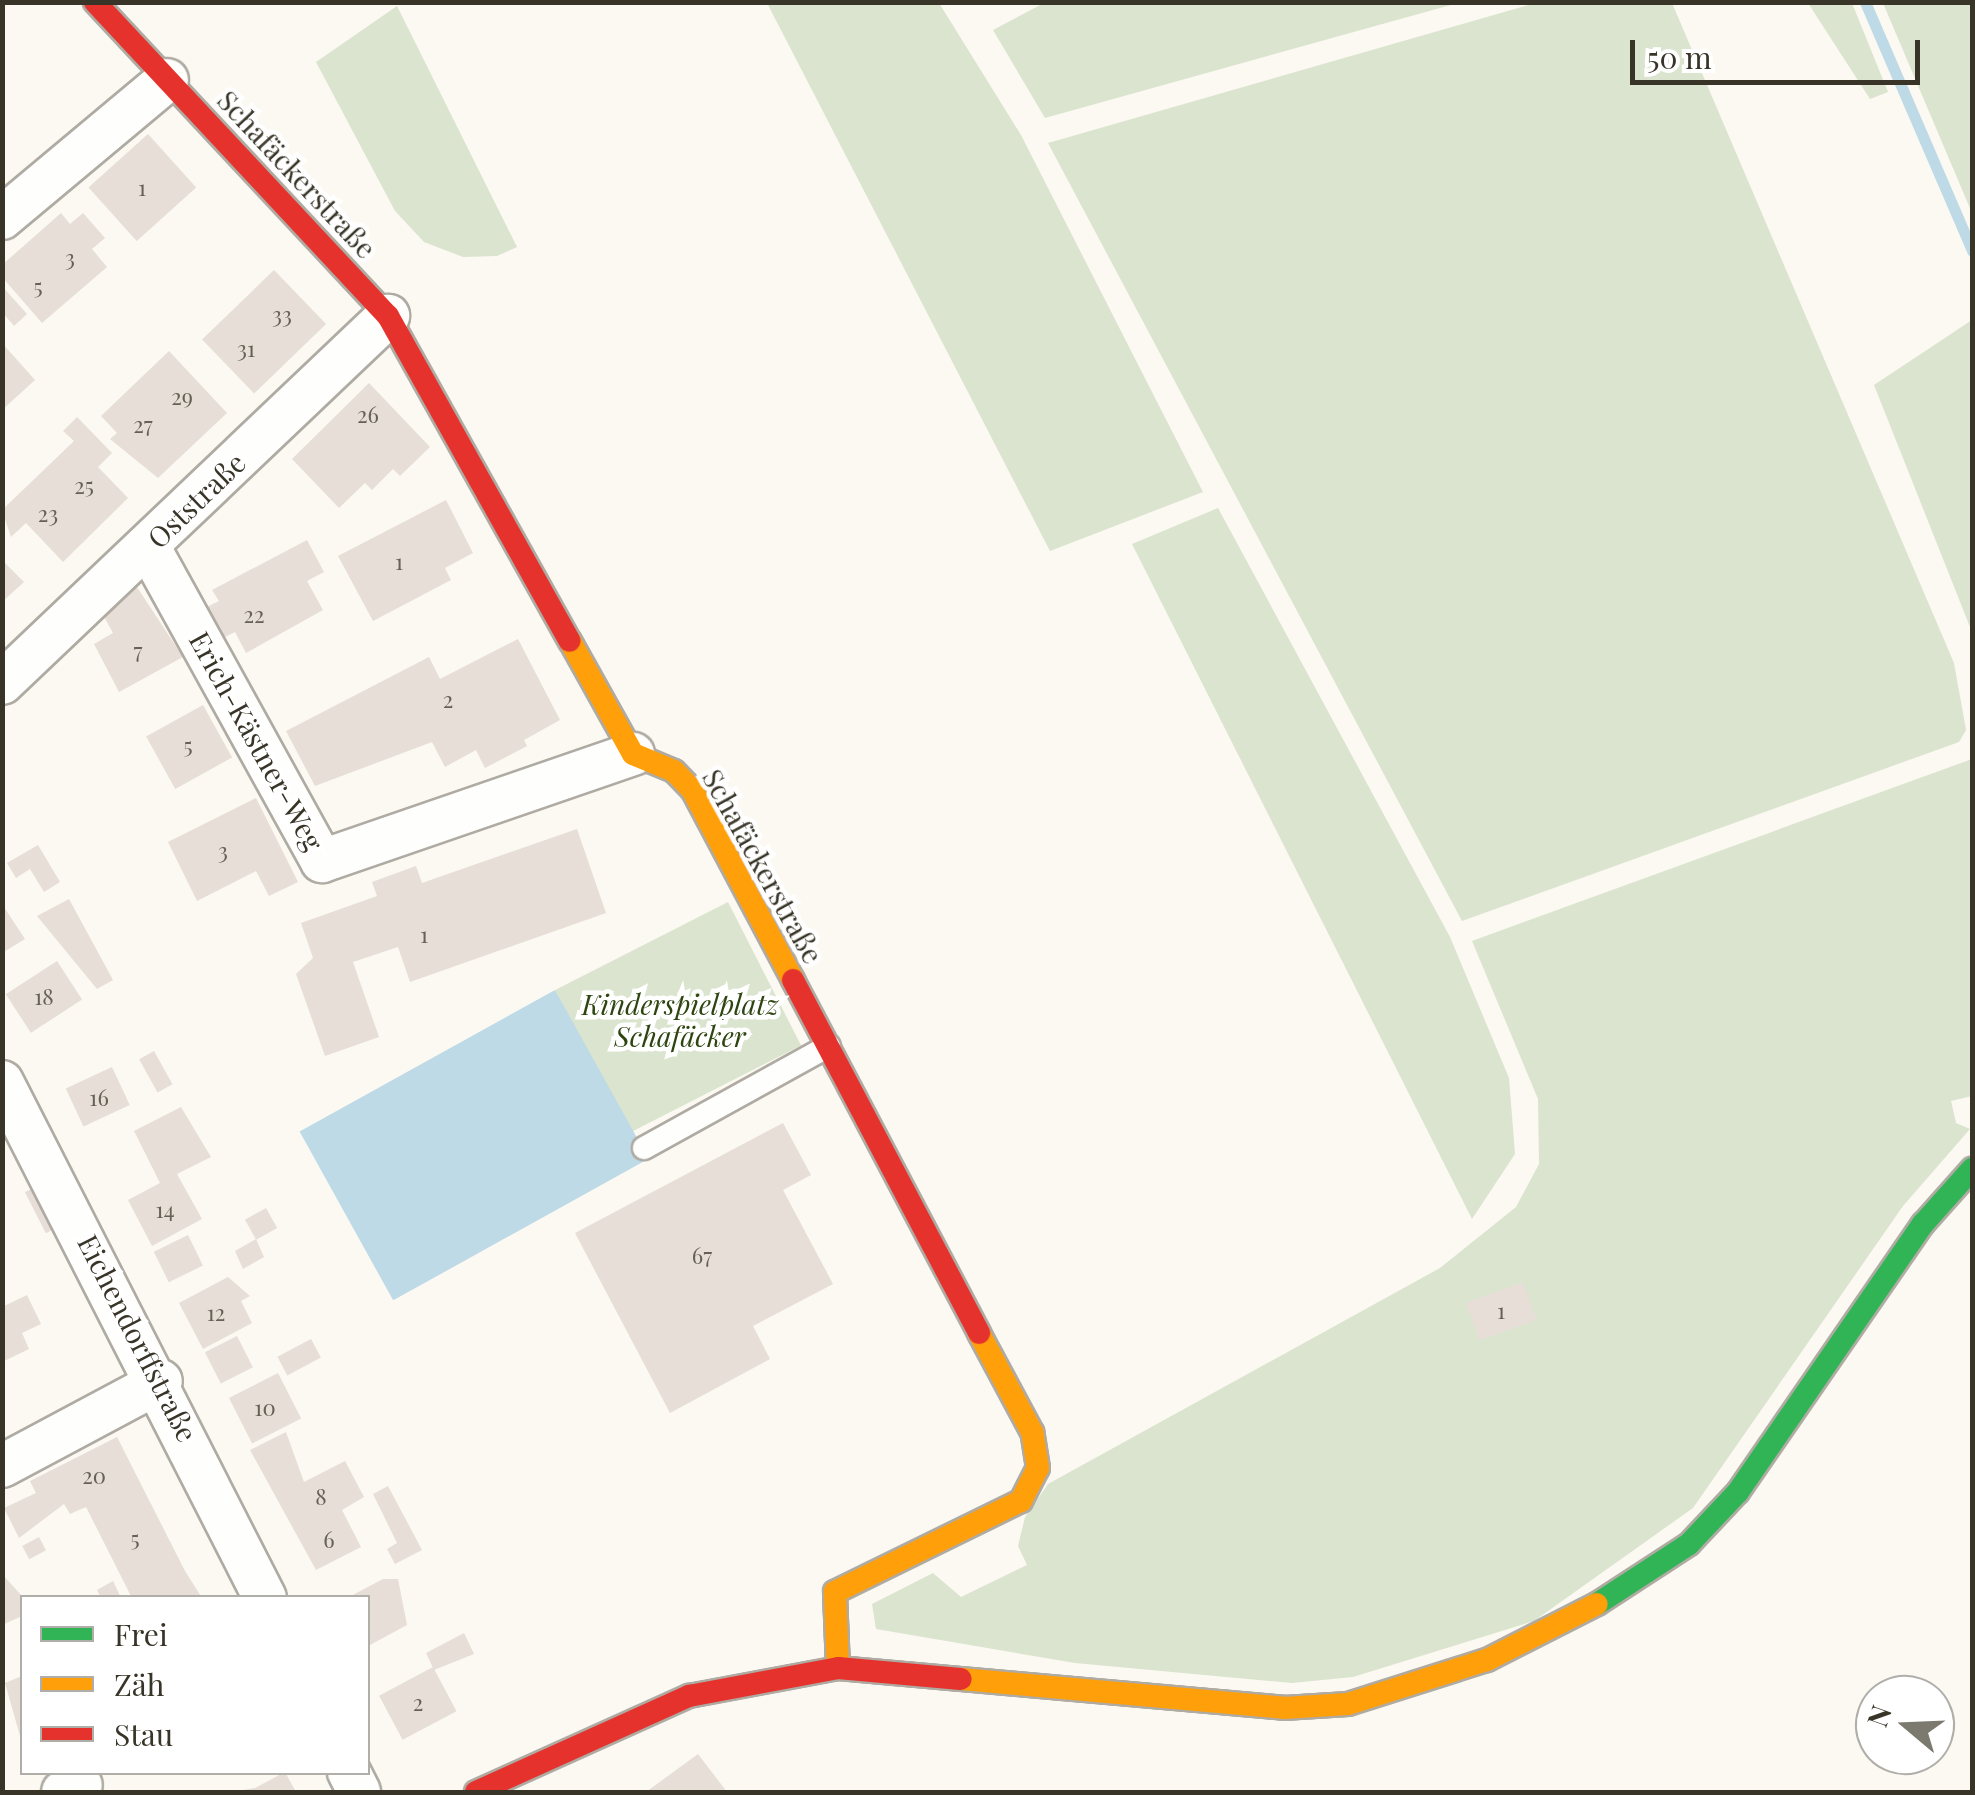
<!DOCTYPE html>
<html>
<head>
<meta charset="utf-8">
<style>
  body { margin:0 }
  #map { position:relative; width:1975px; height:1795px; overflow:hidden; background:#fbf9f2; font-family:"Playfair Display",serif }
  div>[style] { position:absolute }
  .green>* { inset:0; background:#dbe4ce; transform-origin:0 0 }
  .water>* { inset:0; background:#bddae6; transform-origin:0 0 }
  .stream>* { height:11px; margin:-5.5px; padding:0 5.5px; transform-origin:5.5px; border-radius:5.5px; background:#bddae6 }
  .building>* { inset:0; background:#e6ded7; transform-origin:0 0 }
  .roads { filter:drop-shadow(2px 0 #afaba3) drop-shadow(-2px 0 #afaba3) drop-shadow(0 2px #afaba3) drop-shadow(0 -2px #afaba3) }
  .lane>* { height:22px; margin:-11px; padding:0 11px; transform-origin:11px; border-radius:11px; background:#fefefd }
  .street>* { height:42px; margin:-21px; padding:0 21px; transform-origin:21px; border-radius:21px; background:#fefefd }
  .fast>* { height:22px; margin:-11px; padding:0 11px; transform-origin:11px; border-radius:11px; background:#30b455 }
  .slow>* { height:22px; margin:-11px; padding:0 11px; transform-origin:11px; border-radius:11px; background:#ff9f0a }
  .jam>* { height:22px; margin:-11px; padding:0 11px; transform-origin:11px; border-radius:11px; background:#e5322d }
  span { translate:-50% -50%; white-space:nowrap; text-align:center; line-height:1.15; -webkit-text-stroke:9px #fff; paint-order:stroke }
  .number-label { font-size:22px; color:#666156 }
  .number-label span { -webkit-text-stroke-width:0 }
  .street-label { font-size:28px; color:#383427 }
  .park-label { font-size:28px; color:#2e4510; font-style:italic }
  .frame { position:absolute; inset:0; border:5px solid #383427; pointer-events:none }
  .legend { position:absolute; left:20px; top:1595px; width:350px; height:180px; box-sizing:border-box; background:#fff; border:2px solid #afaea9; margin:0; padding:12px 18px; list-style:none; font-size:30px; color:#383427 }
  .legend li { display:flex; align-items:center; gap:20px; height:50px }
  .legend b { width:50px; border:2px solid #afaea9 }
  .north { position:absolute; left:1855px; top:1675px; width:100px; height:100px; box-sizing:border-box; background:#fff; border:2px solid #afaea9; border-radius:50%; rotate:289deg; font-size:28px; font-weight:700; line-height:40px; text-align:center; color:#383427 }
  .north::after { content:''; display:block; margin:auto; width:35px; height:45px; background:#7c796e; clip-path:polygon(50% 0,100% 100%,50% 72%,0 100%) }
  .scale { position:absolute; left:1630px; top:40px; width:290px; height:45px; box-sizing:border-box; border:5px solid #383427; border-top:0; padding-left:12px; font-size:30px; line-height:35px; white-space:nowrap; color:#383427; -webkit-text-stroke:8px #fff; paint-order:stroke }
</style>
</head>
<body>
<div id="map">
  <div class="green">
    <div style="clip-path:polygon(1539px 2px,1672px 3px,1954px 663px,1966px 730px,1959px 742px,1462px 921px,1048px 143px)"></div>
    <div style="clip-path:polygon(767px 3px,939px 3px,1021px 135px,1203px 492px,1050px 551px)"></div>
    <div style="clip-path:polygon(1044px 3px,1044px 2px,1458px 3px,1045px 118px,993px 30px)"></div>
    <div style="clip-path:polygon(1808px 3px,1852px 3px,1888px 92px,1870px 99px)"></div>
    <div style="clip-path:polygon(1883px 3px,1972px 3px,1972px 213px)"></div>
    <div style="clip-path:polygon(397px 6px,517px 247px,497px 256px,463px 257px,424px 242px,395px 211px,316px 62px)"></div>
    <div style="clip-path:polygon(1972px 320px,1972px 632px,1874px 385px)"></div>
    <div style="clip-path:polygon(1218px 508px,1450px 937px,1509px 1078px,1515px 1154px,1472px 1219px,1132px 544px)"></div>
    <div style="clip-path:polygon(1972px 759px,1972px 1096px,1951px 1101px,1956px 1123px,1970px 1129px,1903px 1206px,1693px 1508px,1534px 1621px,1353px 1677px,1292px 1683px,1075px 1663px,876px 1629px,872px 1604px,933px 1573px,961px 1597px,1027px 1565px,1018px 1546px,1025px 1517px,1048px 1484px,1440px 1268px,1516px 1207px,1539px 1164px,1538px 1099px,1472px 941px)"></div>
    <div style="left:728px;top:902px;width:161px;height:194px;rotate:63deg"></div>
  </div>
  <div class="water">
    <div style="left:555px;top:990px;width:193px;height:292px;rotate:61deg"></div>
  </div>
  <div class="stream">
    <div style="left:1865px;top:2px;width:271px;rotate:66.7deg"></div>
  </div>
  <div class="building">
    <div style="left:148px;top:134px;width:72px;height:80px;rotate:48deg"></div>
    <div style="clip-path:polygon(61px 213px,70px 224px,83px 213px,105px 238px,92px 249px,107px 267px,42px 323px,2px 277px,2px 265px)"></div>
    <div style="left:274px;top:270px;width:75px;height:100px;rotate:46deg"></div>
    <div style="clip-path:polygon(2px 286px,27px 314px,14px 326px,2px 312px)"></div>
    <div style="clip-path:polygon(2px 343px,35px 380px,2px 410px)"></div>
    <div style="clip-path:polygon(169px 351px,227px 413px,158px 478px,110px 439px,117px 433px,101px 416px)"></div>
    <div style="clip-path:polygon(369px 383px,430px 447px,400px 476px,393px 469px,372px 490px,365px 483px,339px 508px,292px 459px)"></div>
    <div style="clip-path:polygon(77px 417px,112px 453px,98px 467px,128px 498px,63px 562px,26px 523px,11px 537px,2px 510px,74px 441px,63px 431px)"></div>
    <div style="clip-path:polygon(446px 500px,473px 553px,445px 568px,451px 580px,373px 621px,338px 556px)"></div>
    <div style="clip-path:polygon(307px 540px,324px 572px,307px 581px,323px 610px,246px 653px,235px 632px,219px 640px,203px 609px,219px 601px,212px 590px)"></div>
    <div style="clip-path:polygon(2px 560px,24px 582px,2px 602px)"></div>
    <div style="clip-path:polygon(135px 584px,183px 657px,119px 692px,94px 644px,113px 633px,103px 615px)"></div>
    <div style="clip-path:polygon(518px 639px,560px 720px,524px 740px,527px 746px,485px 768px,476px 750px,445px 767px,432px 742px,315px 786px,286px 731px,429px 657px,440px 679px)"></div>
    <div style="left:203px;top:705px;width:60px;height:65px;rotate:61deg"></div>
    <div style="clip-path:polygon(256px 798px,298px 882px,269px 896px,256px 871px,197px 901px,168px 842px)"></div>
    <div style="clip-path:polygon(577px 829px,606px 913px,410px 982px,398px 947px,353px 962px,379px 1037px,325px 1056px,296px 974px,313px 958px,301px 923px,377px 896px,372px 882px,416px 866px,422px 883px)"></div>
    <div style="clip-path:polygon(38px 845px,60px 882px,44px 892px,30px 869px,16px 878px,7px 863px)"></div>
    <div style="clip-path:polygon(69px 899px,113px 980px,97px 989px,37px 916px)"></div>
    <div style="clip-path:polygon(2px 904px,25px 939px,2px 953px)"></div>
    <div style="left:57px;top:961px;width:46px;height:61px;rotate:57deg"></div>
    <div style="left:154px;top:1051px;width:38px;height:17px;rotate:61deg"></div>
    <div style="left:112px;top:1067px;width:42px;height:51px;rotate:65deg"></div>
    <div style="clip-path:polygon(181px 1107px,211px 1157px,177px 1174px,202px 1219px,152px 1246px,128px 1200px,160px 1183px,134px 1131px)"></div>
    <div style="clip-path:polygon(783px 1123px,811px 1175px,783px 1190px,833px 1284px,753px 1326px,770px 1359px,670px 1413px,575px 1233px)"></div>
    <div style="left:41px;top:1184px;width:46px;height:18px;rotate:63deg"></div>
    <div style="left:266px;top:1208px;width:23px;height:24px;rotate:61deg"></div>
    <div style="left:188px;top:1235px;width:34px;height:38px;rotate:64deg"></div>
    <div style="clip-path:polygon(256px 1239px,264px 1257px,243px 1269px,235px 1251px)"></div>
    <div style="clip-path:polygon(228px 1277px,250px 1296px,241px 1301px,252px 1323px,203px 1349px,179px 1303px)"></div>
    <div style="left:1523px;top:1282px;width:40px;height:61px;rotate:70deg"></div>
    <div style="clip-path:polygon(27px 1295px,41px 1324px,22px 1333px,29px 1349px,2px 1362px,2px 1307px)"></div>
    <div style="left:237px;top:1336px;width:35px;height:36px;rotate:63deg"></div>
    <div style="left:311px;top:1339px;width:21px;height:38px;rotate:62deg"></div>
    <div style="left:278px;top:1373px;width:51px;height:55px;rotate:63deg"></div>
    <div style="clip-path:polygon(286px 1432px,304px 1482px,345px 1461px,364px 1497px,342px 1510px,361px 1547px,316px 1570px,250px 1450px)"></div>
    <div style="clip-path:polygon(117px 1437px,185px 1571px,202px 1598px,132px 1598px,86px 1507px,70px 1514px,64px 1504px,19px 1538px,4px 1508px,36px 1493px,30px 1481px)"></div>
    <div style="clip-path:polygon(388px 1486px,422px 1550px,395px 1564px,387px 1549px,397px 1543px,373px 1494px)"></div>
    <div style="left:39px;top:1537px;width:15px;height:19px;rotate:62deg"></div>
    <div style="clip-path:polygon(2px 1574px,22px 1596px,22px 1616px,2px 1625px)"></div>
    <div style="clip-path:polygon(383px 1579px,398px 1579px,407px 1625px,368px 1646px,368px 1598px,347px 1598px)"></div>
    <div style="clip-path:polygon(113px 1581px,121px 1598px,101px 1598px,97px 1590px)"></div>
    <div style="clip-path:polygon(464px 1633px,474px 1654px,434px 1670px,426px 1653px)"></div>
    <div style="left:433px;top:1667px;width:50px;height:61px;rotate:62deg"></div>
    <div style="clip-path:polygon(22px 1676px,22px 1743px,5px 1683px)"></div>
    <div style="clip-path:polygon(698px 1754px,727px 1792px,646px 1792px)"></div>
    <div style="clip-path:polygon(285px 1772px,296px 1792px,231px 1792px,255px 1788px)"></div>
  </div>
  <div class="roads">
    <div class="lane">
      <div style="left:644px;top:1148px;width:211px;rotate:-28.9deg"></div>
    </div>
    <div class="street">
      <div style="left:2px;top:218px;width:215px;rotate:-39.9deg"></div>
      <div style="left:148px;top:546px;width:360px;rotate:61.1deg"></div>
      <div style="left:322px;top:861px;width:329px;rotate:-19deg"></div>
      <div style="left:2px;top:683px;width:533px;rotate:-43.55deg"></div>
      <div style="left:2px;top:1082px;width:579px;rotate:62.99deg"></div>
      <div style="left:2px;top:1466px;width:180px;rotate:-28.1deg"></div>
      <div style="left:349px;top:1772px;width:22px;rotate:63deg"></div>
      <div style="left:63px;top:1792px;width:19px;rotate:-21deg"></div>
    </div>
    <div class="fast">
      <div style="left:1597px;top:1604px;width:110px;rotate:-33.1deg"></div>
      <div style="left:1689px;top:1544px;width:71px;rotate:-46.7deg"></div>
      <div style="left:1738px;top:1492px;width:326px;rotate:-55.4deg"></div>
      <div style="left:1923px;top:1224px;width:74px;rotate:-48.3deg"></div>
    </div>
    <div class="slow">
      <div style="left:570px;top:641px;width:129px;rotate:60.9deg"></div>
      <div style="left:633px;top:754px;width:44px;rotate:22.5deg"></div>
      <div style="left:674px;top:771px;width:28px;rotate:46deg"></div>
      <div style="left:693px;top:791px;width:214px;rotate:62.1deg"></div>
      <div style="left:838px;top:1668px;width:76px;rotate:-92.3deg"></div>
      <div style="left:835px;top:1592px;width:207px;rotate:-26.1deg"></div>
      <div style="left:1021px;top:1501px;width:37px;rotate:-63deg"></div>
      <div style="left:1038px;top:1468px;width:36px;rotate:-99deg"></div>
      <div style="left:1032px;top:1432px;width:112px;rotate:-118.2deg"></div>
      <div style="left:961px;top:1679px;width:324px;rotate:5.1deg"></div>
      <div style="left:1284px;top:1708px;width:64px;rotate:-3.6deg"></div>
      <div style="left:1348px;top:1704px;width:146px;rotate:-17.6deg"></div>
      <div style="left:1487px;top:1660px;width:123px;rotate:-27deg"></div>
    </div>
    <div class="jam">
      <div style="left:95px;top:2px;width:429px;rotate:47deg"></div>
      <div style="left:388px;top:316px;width:372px;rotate:60.8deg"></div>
      <div style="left:793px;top:980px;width:399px;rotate:62.2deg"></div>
      <div style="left:476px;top:1792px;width:234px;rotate:-24.3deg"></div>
      <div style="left:689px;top:1696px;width:152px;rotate:-10.6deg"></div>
      <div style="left:838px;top:1668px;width:123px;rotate:5.1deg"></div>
    </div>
  </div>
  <div class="number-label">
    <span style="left:142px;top:188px">1</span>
    <span style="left:70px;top:258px">3</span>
    <span style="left:38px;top:287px">5</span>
    <span style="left:282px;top:315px">33</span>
    <span style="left:246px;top:349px">31</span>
    <span style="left:182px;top:397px">29</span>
    <span style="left:368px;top:415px">26</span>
    <span style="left:143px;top:425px">27</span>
    <span style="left:84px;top:486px">25</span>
    <span style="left:48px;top:514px">23</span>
    <span style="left:399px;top:562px">1</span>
    <span style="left:254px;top:615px">22</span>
    <span style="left:138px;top:651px">7</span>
    <span style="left:448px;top:700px">2</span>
    <span style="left:188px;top:746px">5</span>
    <span style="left:223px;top:851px">3</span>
    <span style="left:424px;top:935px">1</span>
    <span style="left:44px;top:997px">18</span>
    <span style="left:99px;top:1098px">16</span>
    <span style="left:165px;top:1210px">14</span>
    <span style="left:702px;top:1256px">67</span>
    <span style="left:1501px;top:1311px">1</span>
    <span style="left:216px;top:1313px">12</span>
    <span style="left:265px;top:1408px">10</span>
    <span style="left:94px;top:1476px">20</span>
    <span style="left:321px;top:1497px">8</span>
    <span style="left:135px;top:1539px">5</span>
    <span style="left:329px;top:1540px">6</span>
    <span style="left:418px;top:1703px">2</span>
  </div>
  <div class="street-label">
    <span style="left:297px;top:174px;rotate:47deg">Schafäckerstraße</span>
    <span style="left:196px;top:500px;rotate:-44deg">Oststraße</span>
    <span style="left:257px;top:741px;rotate:61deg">Erich-Kästner-Weg</span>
    <span style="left:763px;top:866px;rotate:61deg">Schafäckerstraße</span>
    <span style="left:138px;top:1338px;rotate:63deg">Eichendorffstraße</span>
  </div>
  <div class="park-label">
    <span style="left:680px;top:1020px">Kinderspielplatz<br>Schafäcker</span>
  </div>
  <div class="frame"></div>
  <ul class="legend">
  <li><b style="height:12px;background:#30b455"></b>Frei</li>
  <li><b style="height:12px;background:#ff9f0a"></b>Zäh</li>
  <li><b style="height:12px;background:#e5322d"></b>Stau</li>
  </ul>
  <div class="north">N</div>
  <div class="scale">50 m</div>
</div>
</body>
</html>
